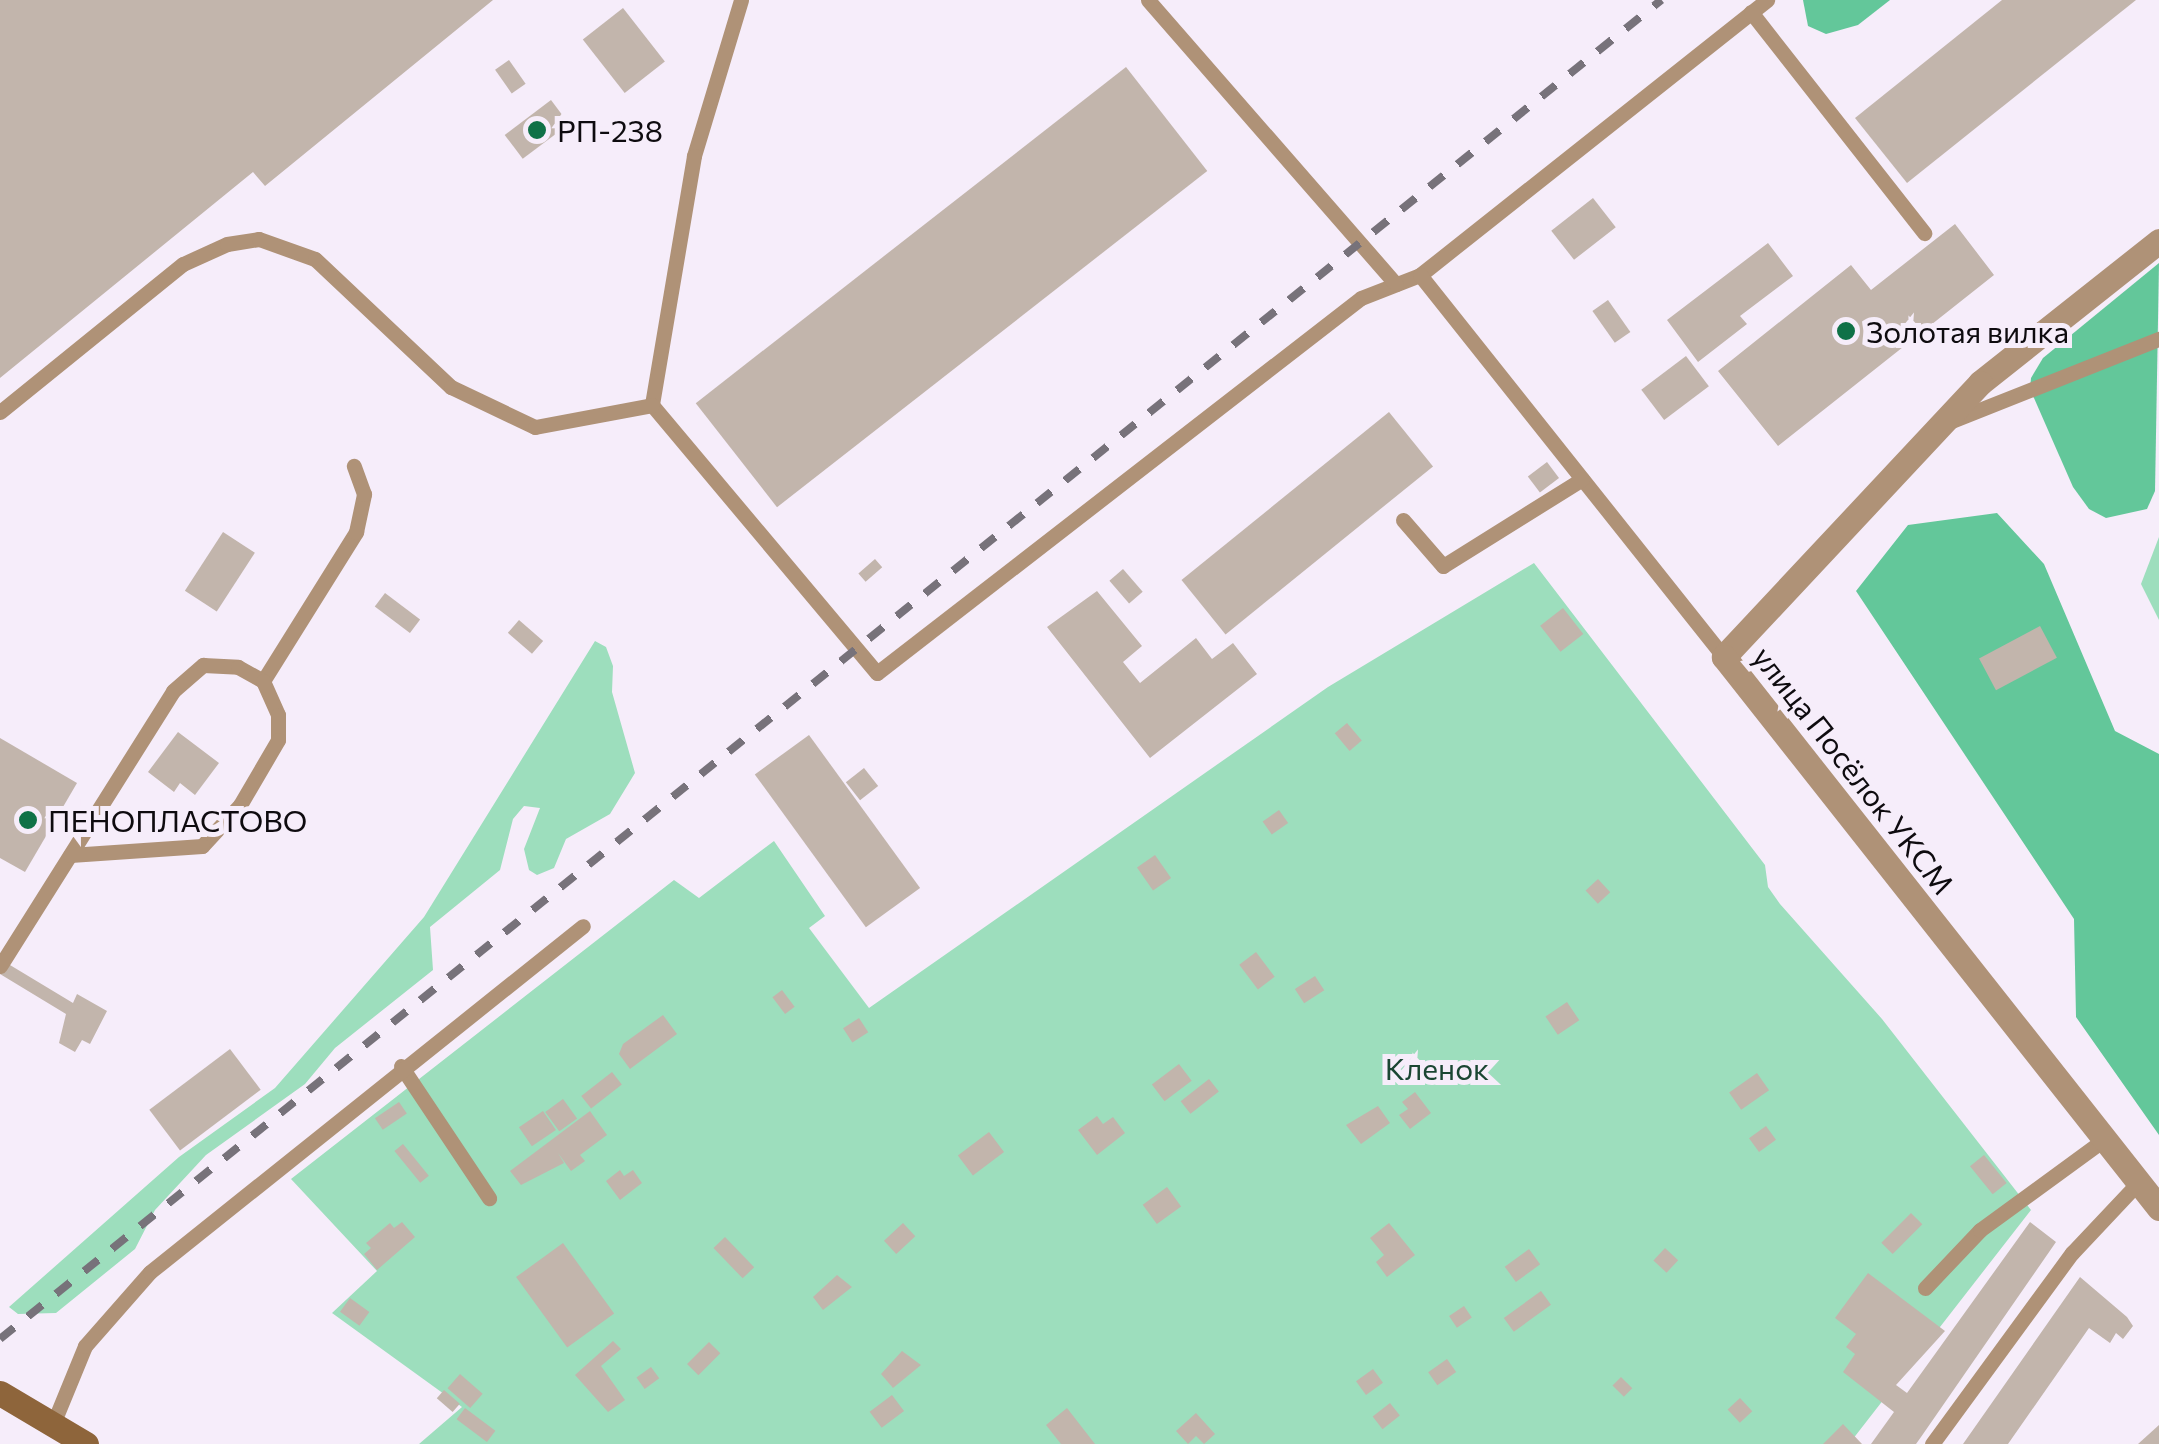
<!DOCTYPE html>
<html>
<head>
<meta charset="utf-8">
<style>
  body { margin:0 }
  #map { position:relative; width:2159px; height:1444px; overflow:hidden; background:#f6edfa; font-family:Commissioner,sans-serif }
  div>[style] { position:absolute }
  .green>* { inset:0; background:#9ddebd }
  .forest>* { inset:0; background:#63c79a }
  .building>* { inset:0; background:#c2b5ac; transform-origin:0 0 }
  .service>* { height:15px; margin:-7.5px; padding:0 7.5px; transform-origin:7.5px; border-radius:7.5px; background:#af9277 }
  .minor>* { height:25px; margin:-12.5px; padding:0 12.5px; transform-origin:12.5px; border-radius:12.5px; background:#af9277 }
  .secondary>* { height:25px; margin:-12.5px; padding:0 12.5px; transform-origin:12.5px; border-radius:12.5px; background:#8e653b }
  .rail>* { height:8px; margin-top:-4px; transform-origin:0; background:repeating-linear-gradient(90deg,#77727a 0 18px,transparent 0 36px) }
  .dots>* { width:28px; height:28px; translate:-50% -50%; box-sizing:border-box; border:5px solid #f6edfa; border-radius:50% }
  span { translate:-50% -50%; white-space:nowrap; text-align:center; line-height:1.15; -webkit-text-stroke:10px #f6edfa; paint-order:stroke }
  .poi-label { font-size:30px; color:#0e0b0f }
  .left { translate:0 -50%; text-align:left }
  .street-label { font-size:30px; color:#0e0b0f }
  .park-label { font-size:30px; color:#1b4633 }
</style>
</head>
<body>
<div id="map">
  <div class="green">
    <div style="clip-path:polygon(2159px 537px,2159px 620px,2141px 584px)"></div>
    <div style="clip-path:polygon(1534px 563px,1765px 865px,1768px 887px,1780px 904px,1882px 1019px,2031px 1210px,1849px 1444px,419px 1444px,462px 1407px,332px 1313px,377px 1271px,291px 1179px,674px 880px,699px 898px,774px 841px,825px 916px,809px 928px,869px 1008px,1328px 687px)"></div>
    <div style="clip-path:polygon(595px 641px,606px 647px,613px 666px,612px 692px,635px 773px,610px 814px,566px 839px,554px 868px,537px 875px,529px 870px,524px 849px,540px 808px,524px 806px,513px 819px,500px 870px,430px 927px,433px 970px,335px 1048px,305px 1084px,206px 1155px,155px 1210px,135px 1249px,56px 1313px,18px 1314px,9px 1307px,179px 1157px,275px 1088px,424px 917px)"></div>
  </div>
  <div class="forest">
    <div style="clip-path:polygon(1803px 0,1890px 0,1858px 25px,1826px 34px,1808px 26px)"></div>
    <div style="clip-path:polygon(2159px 263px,2155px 491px,2147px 509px,2106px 518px,2089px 509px,2073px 487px,2030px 389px,2031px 378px,2043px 358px)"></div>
    <div style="clip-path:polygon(1997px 513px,2044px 564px,2115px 731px,2159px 754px,2159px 1135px,2076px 1017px,2074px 919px,1856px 591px,1908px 525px)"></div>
  </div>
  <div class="building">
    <div style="clip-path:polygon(0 0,493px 0,265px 186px,253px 172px,0 378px)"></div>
    <div style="clip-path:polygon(2002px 0,2136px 0,1907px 183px,1855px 118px)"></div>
    <div style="left:623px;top:8px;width:68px;height:51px;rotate:52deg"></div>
    <div style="left:509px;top:60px;width:29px;height:17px;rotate:55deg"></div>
    <div style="left:1126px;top:67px;width:132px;height:546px;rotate:52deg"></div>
    <div style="left:551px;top:100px;width:30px;height:58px;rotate:53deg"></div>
    <div style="left:1593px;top:198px;width:37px;height:53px;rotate:52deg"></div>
    <div style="clip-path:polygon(1955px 224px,1994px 275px,1778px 446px,1718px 371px,1851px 265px,1871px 290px)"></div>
    <div style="clip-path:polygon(1768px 243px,1793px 276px,1740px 316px,1747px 324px,1698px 362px,1667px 320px)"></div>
    <div style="left:1608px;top:300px;width:39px;height:19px;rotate:55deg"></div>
    <div style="left:1686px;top:356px;width:38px;height:56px;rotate:53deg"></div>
    <div style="left:1389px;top:412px;width:70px;height:267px;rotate:51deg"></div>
    <div style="left:1547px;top:462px;width:20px;height:24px;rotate:53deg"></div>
    <div style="left:223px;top:532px;width:38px;height:70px;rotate:33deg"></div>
    <div style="left:875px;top:559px;width:11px;height:22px;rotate:49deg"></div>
    <div style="left:1123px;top:569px;width:30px;height:18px;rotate:49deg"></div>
    <div style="clip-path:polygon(1097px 591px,1142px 646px,1123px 662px,1140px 683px,1196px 638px,1212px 659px,1233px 643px,1257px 674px,1150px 758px,1047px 627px)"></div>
    <div style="left:385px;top:593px;width:44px;height:17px;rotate:37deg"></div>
    <div style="left:1563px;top:608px;width:33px;height:29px;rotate:52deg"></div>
    <div style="left:519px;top:620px;width:32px;height:17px;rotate:41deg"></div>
    <div style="left:2040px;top:626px;width:36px;height:69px;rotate:62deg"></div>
    <div style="left:1347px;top:723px;width:23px;height:16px;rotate:50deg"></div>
    <div style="clip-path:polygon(178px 732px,219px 763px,195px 795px,180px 783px,174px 792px,148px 772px)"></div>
    <div style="left:809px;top:735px;width:189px;height:67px;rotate:54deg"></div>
    <div style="clip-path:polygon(0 738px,77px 783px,25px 872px,0 858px)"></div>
    <div style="left:864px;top:768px;width:23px;height:23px;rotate:52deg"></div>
    <div style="left:1279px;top:810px;width:16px;height:20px;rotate:55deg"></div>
    <div style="left:1155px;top:855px;width:28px;height:22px;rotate:55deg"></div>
    <div style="left:1598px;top:879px;width:18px;height:17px;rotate:47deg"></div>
    <div style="left:1256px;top:952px;width:31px;height:21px;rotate:53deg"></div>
    <div style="clip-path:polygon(0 959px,73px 1003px,77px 994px,107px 1011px,90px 1044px,82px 1040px,75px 1052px,59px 1043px,66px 1014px,0 974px)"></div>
    <div style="left:1315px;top:976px;width:17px;height:24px;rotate:57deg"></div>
    <div style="left:782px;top:990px;width:21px;height:12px;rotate:53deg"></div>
    <div style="left:1567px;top:1002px;width:22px;height:26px;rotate:56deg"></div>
    <div style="clip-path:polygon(663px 1015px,677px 1034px,630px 1069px,619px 1054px,623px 1044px)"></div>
    <div style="left:859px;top:1018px;width:17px;height:19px;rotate:57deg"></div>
    <div style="left:230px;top:1049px;width:51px;height:101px;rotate:53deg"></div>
    <div style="left:1179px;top:1064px;width:21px;height:34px;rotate:53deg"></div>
    <div style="left:612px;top:1072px;width:16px;height:39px;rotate:52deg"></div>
    <div style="left:1757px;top:1073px;width:21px;height:34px;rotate:55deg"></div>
    <div style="left:1209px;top:1079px;width:16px;height:36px;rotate:52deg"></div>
    <div style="clip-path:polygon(1415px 1092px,1431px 1113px,1410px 1129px,1399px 1115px,1408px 1109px,1402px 1102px)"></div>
    <div style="left:563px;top:1099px;width:24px;height:22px;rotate:54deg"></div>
    <div style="left:399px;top:1102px;width:14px;height:29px;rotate:56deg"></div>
    <div style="clip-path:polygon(1378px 1106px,1390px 1123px,1361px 1144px,1346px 1125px)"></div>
    <div style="left:543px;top:1111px;width:23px;height:29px;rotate:56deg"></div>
    <div style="clip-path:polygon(590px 1111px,607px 1135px,580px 1155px,585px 1161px,571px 1171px,558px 1153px,564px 1163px,521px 1185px,510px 1171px)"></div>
    <div style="clip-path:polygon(1097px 1116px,1103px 1124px,1113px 1117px,1125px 1133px,1097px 1155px,1078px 1130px)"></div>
    <div style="left:1766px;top:1126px;width:17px;height:21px;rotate:54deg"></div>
    <div style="left:989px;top:1132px;width:25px;height:39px;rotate:53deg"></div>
    <div style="left:403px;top:1144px;width:41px;height:11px;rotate:51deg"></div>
    <div style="left:1984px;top:1155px;width:36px;height:18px;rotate:51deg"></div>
    <div style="clip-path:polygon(620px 1170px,624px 1176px,633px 1170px,642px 1183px,620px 1200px,606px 1181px)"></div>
    <div style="left:1167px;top:1187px;width:24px;height:30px;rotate:54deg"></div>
    <div style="left:1911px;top:1213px;width:16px;height:42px;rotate:45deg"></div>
    <div style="clip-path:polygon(402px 1222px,415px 1237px,377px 1270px,364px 1254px,371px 1248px,366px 1243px,390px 1223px,394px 1228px)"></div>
    <div style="clip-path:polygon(2030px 1222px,2056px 1242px,1921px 1437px,1916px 1444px,1871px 1444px,1894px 1412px,1843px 1372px,1855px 1354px,1846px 1347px,1856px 1334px,1835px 1318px,1868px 1273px,1945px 1331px,1896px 1385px,1907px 1393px)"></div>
    <div style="left:903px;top:1223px;width:18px;height:26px;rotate:47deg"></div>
    <div style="clip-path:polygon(1389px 1223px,1415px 1255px,1387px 1277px,1376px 1262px,1384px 1255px,1370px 1238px)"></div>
    <div style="left:725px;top:1237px;width:42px;height:16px;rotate:46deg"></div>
    <div style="left:563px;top:1243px;width:87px;height:58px;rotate:54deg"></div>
    <div style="left:1665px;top:1248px;width:18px;height:17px;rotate:43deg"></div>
    <div style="left:1529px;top:1249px;width:19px;height:30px;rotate:54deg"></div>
    <div style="clip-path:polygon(837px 1275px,852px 1287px,823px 1310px,813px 1297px)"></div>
    <div style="clip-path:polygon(2080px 1277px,2127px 1317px,2133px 1326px,2123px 1339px,2116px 1333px,2110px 1343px,2089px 1328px,2008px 1444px,1963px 1444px)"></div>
    <div style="left:1541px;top:1291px;width:17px;height:46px;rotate:54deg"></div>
    <div style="left:350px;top:1298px;width:24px;height:17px;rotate:36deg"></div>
    <div style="left:1464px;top:1306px;width:14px;height:18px;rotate:56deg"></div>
    <div style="clip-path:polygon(613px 1341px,621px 1349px,601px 1366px,625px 1400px,608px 1412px,575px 1375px)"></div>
    <div style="left:709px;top:1342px;width:16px;height:31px;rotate:45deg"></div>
    <div style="clip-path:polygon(902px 1351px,921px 1365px,893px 1388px,881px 1374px)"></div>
    <div style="left:1447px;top:1359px;width:16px;height:23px;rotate:55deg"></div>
    <div style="left:651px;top:1367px;width:14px;height:18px;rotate:54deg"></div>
    <div style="left:1373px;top:1369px;width:17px;height:21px;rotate:54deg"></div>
    <div style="left:460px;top:1374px;width:30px;height:19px;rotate:41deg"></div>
    <div style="left:1621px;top:1377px;width:16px;height:12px;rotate:45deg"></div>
    <div style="left:444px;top:1390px;width:21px;height:11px;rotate:41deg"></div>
    <div style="left:892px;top:1395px;width:20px;height:28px;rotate:53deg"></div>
    <div style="left:1740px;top:1398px;width:18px;height:17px;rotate:47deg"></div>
    <div style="left:1390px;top:1403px;width:16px;height:22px;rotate:52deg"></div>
    <div style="left:465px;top:1408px;width:38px;height:14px;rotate:37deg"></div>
    <div style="clip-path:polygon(1067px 1408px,1095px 1444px,1061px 1444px,1046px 1425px)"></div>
    <div style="clip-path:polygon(1196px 1413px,1215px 1434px,1204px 1444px,1196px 1436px,1188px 1444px,1176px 1431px)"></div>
    <div style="clip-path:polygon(1843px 1424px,1862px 1444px,1823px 1444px)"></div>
    <div style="clip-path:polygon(2159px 1425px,2159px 1444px,2138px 1444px)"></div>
  </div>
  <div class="service">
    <div style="left:741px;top:0;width:163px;rotate:106.8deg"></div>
    <div style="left:694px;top:156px;width:253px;rotate:99.6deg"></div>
    <div style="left:652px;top:405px;width:350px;rotate:50deg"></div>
    <div style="left:877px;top:673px;width:612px;rotate:-37.77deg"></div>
    <div style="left:1361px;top:298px;width:63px;rotate:-21.3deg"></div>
    <div style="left:1420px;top:275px;width:443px;rotate:-38.4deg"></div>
    <div style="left:1148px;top:0;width:377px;rotate:48.9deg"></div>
    <div style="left:1751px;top:12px;width:281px;rotate:51.9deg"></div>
    <div style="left:1420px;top:275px;width:488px;rotate:51.5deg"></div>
    <div style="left:0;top:412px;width:235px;rotate:-39deg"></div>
    <div style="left:183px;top:264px;width:48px;rotate:-24.4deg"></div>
    <div style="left:227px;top:244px;width:32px;rotate:-9deg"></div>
    <div style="left:259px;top:239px;width:59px;rotate:19.7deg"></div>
    <div style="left:315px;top:259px;width:187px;rotate:43.3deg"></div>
    <div style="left:451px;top:387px;width:93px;rotate:25.5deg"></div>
    <div style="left:535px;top:427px;width:119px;rotate:-10.6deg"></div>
    <div style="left:1949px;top:422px;width:226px;rotate:-21.6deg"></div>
    <div style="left:1403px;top:520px;width:61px;rotate:49deg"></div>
    <div style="left:1443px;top:566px;width:164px;rotate:-32deg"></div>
    <div style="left:263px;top:681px;width:176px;rotate:-58deg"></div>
    <div style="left:356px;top:532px;width:39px;rotate:-78deg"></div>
    <div style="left:364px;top:494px;width:30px;rotate:-110deg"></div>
    <div style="left:0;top:966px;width:325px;rotate:-57.8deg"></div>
    <div style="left:173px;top:691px;width:40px;rotate:-41deg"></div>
    <div style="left:203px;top:665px;width:35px;rotate:3deg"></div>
    <div style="left:238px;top:667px;width:29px;rotate:29deg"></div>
    <div style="left:263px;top:681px;width:37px;rotate:66deg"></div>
    <div style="left:278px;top:715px;width:25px;rotate:90deg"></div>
    <div style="left:278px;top:740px;width:75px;rotate:120.3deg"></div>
    <div style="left:240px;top:805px;width:56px;rotate:132.8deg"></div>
    <div style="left:202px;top:846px;width:132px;rotate:176.1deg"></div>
    <div style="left:401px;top:1066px;width:159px;rotate:56.3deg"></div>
    <div style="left:1925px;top:1288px;width:80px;rotate:-46.5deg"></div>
    <div style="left:1980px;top:1230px;width:155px;rotate:-36.1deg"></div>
    <div style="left:53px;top:1424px;width:84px;rotate:-67.7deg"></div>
    <div style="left:85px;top:1346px;width:98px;rotate:-48.7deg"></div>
    <div style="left:150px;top:1272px;width:554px;rotate:-38.63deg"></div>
    <div style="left:1932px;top:1444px;width:237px;rotate:-53.8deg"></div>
    <div style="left:2072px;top:1253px;width:98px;rotate:-46.7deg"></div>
  </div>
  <div class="minor">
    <div style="left:2159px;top:241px;width:228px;rotate:141.6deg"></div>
    <div style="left:1980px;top:383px;width:375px;rotate:133.1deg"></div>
    <div style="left:1724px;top:657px;width:702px;rotate:51.71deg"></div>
  </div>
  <div class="secondary">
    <div style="left:0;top:1393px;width:100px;rotate:30.7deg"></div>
  </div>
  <div class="rail">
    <div style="left:0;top:1339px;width:2134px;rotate:-38.87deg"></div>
  </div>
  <div class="dots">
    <div style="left:537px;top:130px;background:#0f7147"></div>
    <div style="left:1846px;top:331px;background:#0f7147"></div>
    <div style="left:28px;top:820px;background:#0f7147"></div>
  </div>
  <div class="poi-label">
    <span class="left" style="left:557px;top:130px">РП-238</span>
    <span class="left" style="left:1866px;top:331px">Золотая вилка</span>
    <span class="left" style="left:48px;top:820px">ПЕНОПЛАСТОВО</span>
  </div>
  <div class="street-label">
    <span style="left:1854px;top:770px;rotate:52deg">улица Посёлок УКСМ</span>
  </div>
  <div class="park-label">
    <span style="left:1437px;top:1068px">Кленок</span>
  </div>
</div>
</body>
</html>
